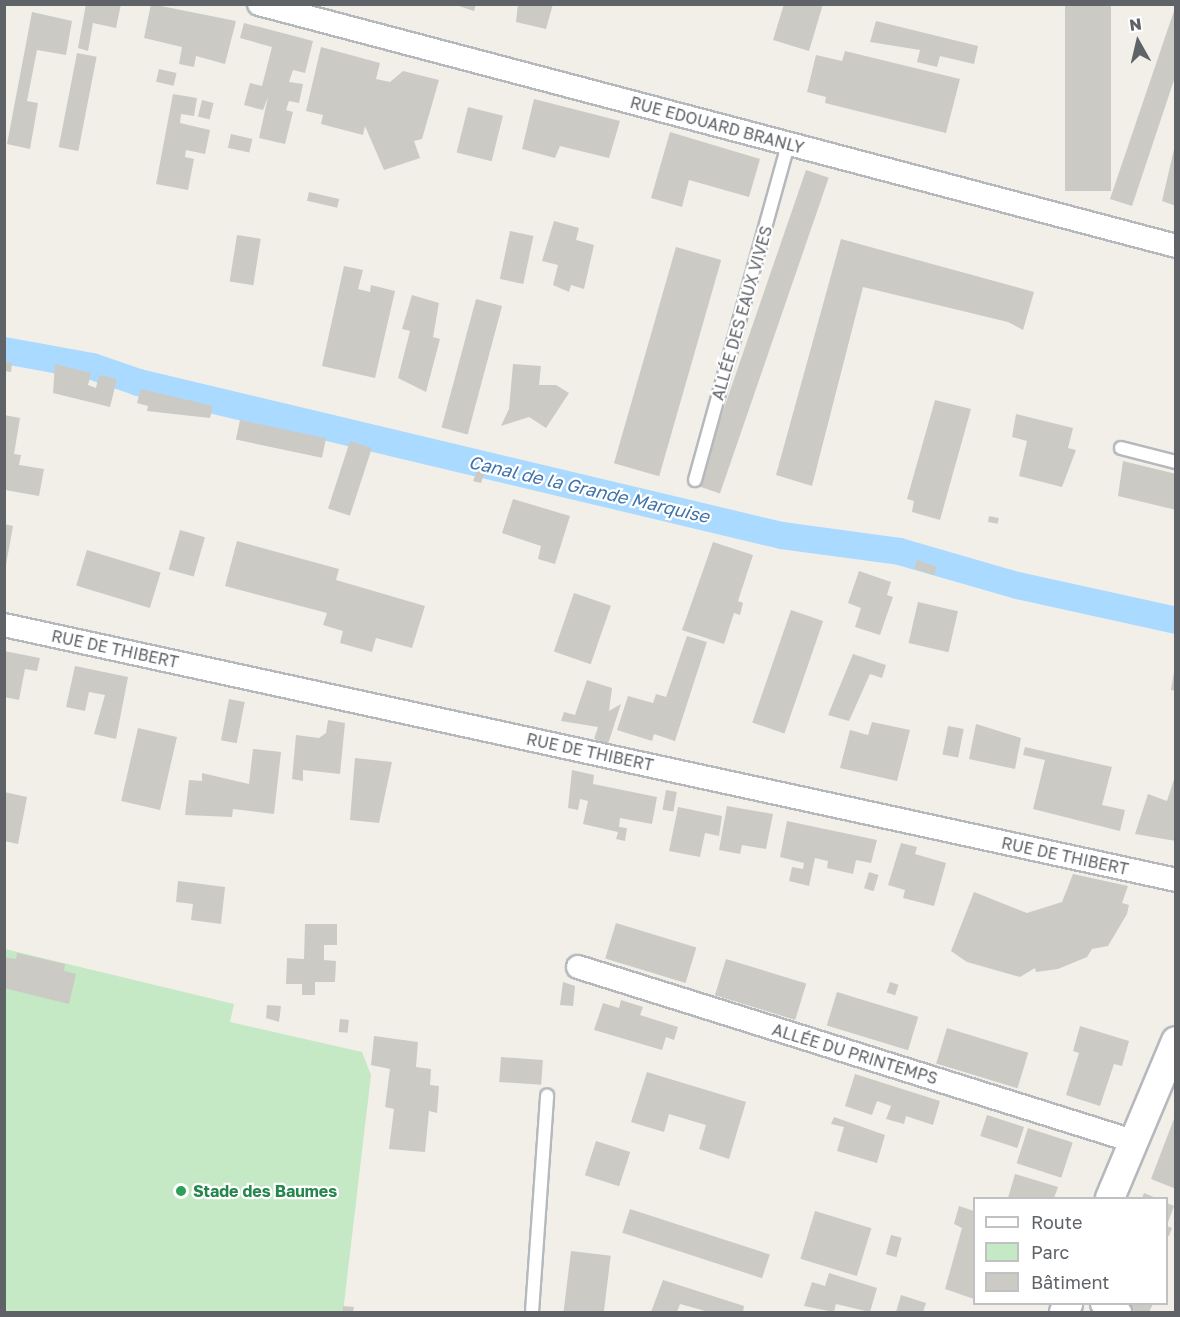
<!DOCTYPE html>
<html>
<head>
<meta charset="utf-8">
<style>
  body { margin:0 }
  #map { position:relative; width:1180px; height:1317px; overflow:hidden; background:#f1efe8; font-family:"Golos Text",sans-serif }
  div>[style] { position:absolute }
  .green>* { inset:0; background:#c5e8c5 }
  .canal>* { height:27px; margin:-13.5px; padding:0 13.5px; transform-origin:13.5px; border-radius:13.5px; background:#aadaff }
  .building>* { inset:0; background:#cccac5; transform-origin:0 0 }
  .roads { filter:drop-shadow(2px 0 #b5b8bc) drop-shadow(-2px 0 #b5b8bc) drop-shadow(0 2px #b5b8bc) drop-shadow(0 -2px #b5b8bc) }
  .service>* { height:12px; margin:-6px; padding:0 6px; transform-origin:6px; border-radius:6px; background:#fff }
  .minor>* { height:22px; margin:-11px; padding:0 11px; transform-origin:11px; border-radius:11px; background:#fff }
  .tertiary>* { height:28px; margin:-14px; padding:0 14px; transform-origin:14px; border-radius:14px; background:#fff }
  .dots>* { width:16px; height:16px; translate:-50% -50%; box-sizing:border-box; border:3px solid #fff; border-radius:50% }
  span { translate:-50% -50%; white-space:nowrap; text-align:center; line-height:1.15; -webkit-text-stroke:4.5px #fff; paint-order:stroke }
  .street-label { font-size:16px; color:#5f6368 }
  .leisure-label { font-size:16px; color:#27864d; font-weight:700 }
  .left { translate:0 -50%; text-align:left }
  .water-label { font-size:18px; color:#4174aa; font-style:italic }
  .frame { position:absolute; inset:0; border:6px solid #5f6368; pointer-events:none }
  .legend { position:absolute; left:973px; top:1197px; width:195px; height:108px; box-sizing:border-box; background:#fff; border:2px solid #bfc1c3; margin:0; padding:8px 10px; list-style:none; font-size:18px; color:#5f6368 }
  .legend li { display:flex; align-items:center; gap:12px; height:30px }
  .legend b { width:30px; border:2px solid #bfc1c3 }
  .north { position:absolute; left:1108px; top:12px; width:60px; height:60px; -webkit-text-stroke:4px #fff; paint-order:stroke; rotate:352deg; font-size:16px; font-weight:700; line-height:24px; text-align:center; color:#5f6368 }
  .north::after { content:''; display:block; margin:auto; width:21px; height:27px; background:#5f6368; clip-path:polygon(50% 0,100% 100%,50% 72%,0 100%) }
</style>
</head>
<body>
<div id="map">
  <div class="green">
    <div style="clip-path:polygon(5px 949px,234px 1004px,230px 1022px,362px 1052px,371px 1075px,343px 1312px,5px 1312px)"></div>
  </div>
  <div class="canal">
    <div style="left:4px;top:350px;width:89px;rotate:10.3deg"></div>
    <div style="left:92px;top:366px;width:49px;rotate:19.2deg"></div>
    <div style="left:138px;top:382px;width:661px;rotate:13.38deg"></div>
    <div style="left:781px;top:535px;width:119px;rotate:7.7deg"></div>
    <div style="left:899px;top:551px;width:123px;rotate:16.1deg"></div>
    <div style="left:1017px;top:585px;width:163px;rotate:12.4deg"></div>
  </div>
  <div class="building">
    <div style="clip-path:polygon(86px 4px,121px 4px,116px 28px,93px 23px,88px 51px,78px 48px)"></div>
    <div style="clip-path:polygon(151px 4px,236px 21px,225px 64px,196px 56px,194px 67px,179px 64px,182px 47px,144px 38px)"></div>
    <div style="clip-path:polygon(453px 4px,476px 4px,474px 11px)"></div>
    <div style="clip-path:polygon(518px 4px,553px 4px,546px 29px,516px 22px)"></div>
    <div style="clip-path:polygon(784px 4px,823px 4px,809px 51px,773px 40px)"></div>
    <div style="left:1065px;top:4px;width:46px;height:187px"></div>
    <div style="clip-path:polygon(1176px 5px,1176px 74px,1132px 206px,1110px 199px)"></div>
    <div style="clip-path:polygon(32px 12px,72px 21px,66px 55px,37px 50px,27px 101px,38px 103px,30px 149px,7px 144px)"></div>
    <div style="clip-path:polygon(876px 21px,978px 46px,974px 64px,940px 56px,937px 67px,917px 62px,920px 50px,870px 42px)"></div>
    <div style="clip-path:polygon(244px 23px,313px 41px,305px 73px,293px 70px,289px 82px,303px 84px,299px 103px,289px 101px,286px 110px,293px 112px,285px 144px,259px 138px,268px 97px,263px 110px,244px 105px,250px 83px,262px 86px,272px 47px,240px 38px)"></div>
    <div style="clip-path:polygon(321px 47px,380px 63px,376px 79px,390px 82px,403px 71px,439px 80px,422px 139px,414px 141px,420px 158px,384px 170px,365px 126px,363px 135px,321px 124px,323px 115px,306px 111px)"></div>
    <div style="clip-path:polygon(845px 51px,960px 79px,946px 133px,825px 103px,826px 97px,807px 92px,816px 55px,842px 61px)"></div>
    <div style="left:77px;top:53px;width:20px;height:96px;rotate:11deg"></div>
    <div style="left:159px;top:69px;width:18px;height:13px;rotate:13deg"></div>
    <div style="clip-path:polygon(173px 94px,197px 98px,194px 116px,181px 114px,180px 123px,210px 130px,205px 154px,186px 150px,185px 157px,194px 159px,188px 190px,156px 184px)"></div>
    <div style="clip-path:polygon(534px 99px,620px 121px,609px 158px,560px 146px,555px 158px,522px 149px)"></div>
    <div style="left:202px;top:100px;width:12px;height:17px;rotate:14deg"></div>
    <div style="left:468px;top:107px;width:36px;height:47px;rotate:14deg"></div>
    <div style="clip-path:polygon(670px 132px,760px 159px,749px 197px,689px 180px,682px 207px,651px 198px)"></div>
    <div style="left:231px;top:134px;width:22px;height:14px;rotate:13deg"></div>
    <div style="clip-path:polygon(1175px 145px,1176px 145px,1176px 206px,1162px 201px)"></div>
    <div style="left:806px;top:170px;width:24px;height:334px;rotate:19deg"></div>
    <div style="left:309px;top:192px;width:31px;height:9px;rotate:13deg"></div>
    <div style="clip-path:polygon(554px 221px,579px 228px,576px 240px,594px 245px,584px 289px,571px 285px,569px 292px,553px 285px,558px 265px,542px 261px)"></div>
    <div style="left:510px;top:231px;width:24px;height:49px;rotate:12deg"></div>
    <div style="left:237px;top:235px;width:24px;height:47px;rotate:9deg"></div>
    <div style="clip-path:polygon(841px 239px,1034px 292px,1023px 330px,1008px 322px,863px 287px,812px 486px,776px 475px)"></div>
    <div style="left:676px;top:247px;width:47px;height:225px;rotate:16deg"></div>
    <div style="clip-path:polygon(344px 266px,363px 270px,358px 289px,370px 292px,371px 285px,395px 291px,375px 378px,322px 366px)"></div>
    <div style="clip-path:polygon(412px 295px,439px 303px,433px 337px,440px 339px,426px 392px,398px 378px,410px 331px,402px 329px)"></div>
    <div style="left:476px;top:299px;width:27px;height:133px;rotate:15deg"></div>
    <div style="clip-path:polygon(4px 361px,12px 363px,11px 372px,4px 371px)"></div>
    <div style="clip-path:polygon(55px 364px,91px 373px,88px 385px,96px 388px,99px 375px,117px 379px,110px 407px,53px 393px)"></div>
    <div style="clip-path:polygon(513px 364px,541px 366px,539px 385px,556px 385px,569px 393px,546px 428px,529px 417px,501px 426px,509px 409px)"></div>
    <div style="clip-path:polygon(141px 389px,213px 406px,210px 418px,147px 411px,148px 406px,137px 403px)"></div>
    <div style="clip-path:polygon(935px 400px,971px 409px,940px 520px,912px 512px,914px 501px,907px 499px)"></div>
    <div style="clip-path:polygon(1016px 414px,1073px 428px,1068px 448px,1076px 450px,1062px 487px,1019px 476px,1027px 441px,1012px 437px)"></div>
    <div style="clip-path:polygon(4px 415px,20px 418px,14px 454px,21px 455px,19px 465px,44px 469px,39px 496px,5px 490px)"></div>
    <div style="left:240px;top:420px;width:88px;height:20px;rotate:12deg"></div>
    <div style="left:350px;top:441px;width:23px;height:71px;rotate:18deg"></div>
    <div style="clip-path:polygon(1123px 461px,1176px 474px,1176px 510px,1118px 496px)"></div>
    <div style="clip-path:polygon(478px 469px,485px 472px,481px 483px,473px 481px)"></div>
    <div style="clip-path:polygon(513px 499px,570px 516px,555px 564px,538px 559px,541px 546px,502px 533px)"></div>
    <div style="left:989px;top:516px;width:10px;height:6px;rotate:11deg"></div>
    <div style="clip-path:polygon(4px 524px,13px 526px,6px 565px,4px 565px)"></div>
    <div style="left:180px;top:530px;width:26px;height:41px;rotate:16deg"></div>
    <div style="clip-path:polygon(237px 541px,339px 569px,336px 580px,425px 606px,412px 648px,376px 638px,372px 652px,340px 643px,343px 631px,323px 625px,327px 613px,225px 586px)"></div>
    <div style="clip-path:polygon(713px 542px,753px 555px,738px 601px,743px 603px,740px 615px,734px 613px,724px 644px,682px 630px)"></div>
    <div style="left:87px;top:550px;width:77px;height:37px;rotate:17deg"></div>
    <div style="left:917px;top:560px;width:21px;height:9px;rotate:19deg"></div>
    <div style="clip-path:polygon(859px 571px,891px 582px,887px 595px,893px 597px,880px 635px,855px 627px,861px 608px,848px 603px)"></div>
    <div style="left:574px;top:593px;width:39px;height:62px;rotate:19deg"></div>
    <div style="left:918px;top:602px;width:41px;height:42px;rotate:13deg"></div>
    <div style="left:791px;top:610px;width:34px;height:119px;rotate:19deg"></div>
    <div style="clip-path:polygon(687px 636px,707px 642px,675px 741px,654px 734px,652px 741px,617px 730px,628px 696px,653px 703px,656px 694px,666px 697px)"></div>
    <div style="clip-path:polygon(4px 651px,40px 658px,37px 671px,25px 669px,19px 700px,4px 697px)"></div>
    <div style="clip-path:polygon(853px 654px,886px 665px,882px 678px,870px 674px,849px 721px,828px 715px)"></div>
    <div style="clip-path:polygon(75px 666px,128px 677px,116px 739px,94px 734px,105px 695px,89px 692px,85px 711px,66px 707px)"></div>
    <div style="clip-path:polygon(1174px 672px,1176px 672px,1176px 691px,1171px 690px)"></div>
    <div style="clip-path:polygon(587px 680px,612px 688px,609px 711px,621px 704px,608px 744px,594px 739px,598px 727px,561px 721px,564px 712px,575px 715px)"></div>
    <div style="left:229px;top:699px;width:16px;height:42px;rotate:11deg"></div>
    <div style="clip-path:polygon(328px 720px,345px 723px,340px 774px,303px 770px,303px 781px,292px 779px,296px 735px,319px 738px,326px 733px)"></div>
    <div style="clip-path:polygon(872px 722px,910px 730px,897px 781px,840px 768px,850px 730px,868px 735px)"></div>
    <div style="clip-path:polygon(976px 724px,1021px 738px,1015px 769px,969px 759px)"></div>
    <div style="left:948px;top:726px;width:16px;height:29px;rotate:11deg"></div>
    <div style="left:138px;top:728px;width:40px;height:75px;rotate:13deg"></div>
    <div style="clip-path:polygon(1025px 747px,1112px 767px,1102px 805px,1125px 810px,1120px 831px,1033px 809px,1045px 760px,1023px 755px)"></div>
    <div style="clip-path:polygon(253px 749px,281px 752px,274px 814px,233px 809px,232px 817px,185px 815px,189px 780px,202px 781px,202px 773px,249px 784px)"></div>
    <div style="clip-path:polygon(355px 758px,392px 762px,379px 823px,350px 820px)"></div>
    <div style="clip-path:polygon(572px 770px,594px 775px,593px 784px,657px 797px,652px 824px,620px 818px,619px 827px,627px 828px,625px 841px,616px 839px,618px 832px,583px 824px,588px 801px,580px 799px,578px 810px,568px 808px)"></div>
    <div style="clip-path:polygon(1175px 776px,1176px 841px,1135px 834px,1148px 794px,1167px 801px)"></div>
    <div style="left:666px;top:790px;width:11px;height:20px;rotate:10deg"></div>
    <div style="clip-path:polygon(4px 792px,27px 797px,18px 844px,4px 841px)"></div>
    <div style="clip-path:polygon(727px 806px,773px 814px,766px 849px,742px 845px,740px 854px,719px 850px)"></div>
    <div style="clip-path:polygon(678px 807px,722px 816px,719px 836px,705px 833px,700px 857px,669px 851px)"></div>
    <div style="clip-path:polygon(787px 821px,877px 840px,871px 863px,856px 860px,853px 874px,827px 868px,828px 861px,815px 858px,809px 886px,789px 881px,792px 867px,803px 869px,804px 863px,780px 857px)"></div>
    <div style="clip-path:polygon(901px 843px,917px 847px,915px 854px,946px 863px,934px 906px,903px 898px,905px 890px,888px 885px)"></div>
    <div style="left:869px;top:872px;width:10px;height:17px;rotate:17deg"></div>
    <div style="clip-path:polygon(1073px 874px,1128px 886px,1122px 903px,1129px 905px,1127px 914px,1108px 946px,1092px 949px,1087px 957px,1058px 969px,1036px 972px,1035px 968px,1020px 977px,967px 962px,951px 951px,974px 892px,1027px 913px,1062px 902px)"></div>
    <div style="clip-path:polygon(178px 881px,225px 887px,221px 924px,191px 920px,193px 904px,176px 902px)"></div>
    <div style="left:616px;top:923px;width:84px;height:37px;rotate:17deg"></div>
    <div style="clip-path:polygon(305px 924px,337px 924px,337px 945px,324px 945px,324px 960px,336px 961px,335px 982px,315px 982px,315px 995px,302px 995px,302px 984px,286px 984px,287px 958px,304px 959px)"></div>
    <div style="clip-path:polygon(17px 953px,65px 964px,64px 971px,76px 974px,69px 1004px,4px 988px,4px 957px,16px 959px)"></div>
    <div style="left:726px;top:959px;width:84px;height:38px;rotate:17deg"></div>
    <div style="clip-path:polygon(563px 982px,575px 986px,573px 1006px,560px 1005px)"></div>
    <div style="left:890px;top:982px;width:9px;height:11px;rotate:18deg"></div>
    <div style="left:837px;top:992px;width:85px;height:35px;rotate:17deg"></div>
    <div style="clip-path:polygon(621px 1000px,643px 1007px,640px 1015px,678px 1027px,674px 1040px,666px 1037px,662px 1050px,594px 1030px,603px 1003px,619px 1008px)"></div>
    <div style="clip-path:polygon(267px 1005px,281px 1006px,279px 1022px,266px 1018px)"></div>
    <div style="left:340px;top:1019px;width:9px;height:13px;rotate:6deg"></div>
    <div style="clip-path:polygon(1080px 1026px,1129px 1041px,1122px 1066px,1114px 1064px,1100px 1106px,1066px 1095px,1079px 1053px,1073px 1051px)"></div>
    <div style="left:947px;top:1028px;width:85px;height:37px;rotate:17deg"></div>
    <div style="clip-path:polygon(374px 1036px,418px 1042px,416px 1067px,431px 1069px,430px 1085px,439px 1086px,437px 1113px,429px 1111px,425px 1152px,389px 1149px,394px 1109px,385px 1107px,390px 1069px,371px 1065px)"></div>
    <div style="left:501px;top:1057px;width:42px;height:25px;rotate:4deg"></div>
    <div style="clip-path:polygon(647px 1072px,746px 1102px,729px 1159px,699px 1149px,706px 1125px,669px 1114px,664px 1132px,631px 1122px)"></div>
    <div style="clip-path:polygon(855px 1074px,940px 1101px,933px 1125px,906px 1116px,904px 1124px,886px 1119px,891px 1106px,877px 1101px,872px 1115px,845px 1106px)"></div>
    <div style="left:987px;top:1115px;width:39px;height:22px;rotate:18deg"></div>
    <div style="clip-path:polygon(1175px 1116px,1176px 1116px,1176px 1189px,1151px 1179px)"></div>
    <div style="clip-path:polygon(834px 1117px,885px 1135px,877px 1163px,837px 1151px,844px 1127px,831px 1124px)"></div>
    <div style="left:1028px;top:1128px;width:47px;height:37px;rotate:18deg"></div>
    <div style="left:596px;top:1141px;width:36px;height:36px;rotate:18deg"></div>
    <div style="clip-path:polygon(1015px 1174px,1058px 1187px,1054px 1198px,1008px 1198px)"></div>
    <div style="clip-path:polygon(1144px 1193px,1156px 1198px,1142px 1198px)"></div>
    <div style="clip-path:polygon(1167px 1203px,1174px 1206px,1167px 1225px)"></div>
    <div style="clip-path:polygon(959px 1206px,974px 1211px,974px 1299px,945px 1289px,962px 1228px,954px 1224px)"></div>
    <div style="left:630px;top:1209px;width:147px;height:25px;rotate:18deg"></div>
    <div style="left:815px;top:1211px;width:59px;height:50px;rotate:17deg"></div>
    <div style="clip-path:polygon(1167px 1226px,1172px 1228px,1169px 1236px,1167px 1236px)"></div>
    <div style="left:891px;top:1235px;width:11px;height:20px;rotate:15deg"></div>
    <div style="left:571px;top:1251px;width:40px;height:61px;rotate:7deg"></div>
    <div style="clip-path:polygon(829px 1273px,877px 1288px,870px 1312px,836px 1304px,834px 1312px,804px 1306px,812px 1282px,825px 1286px)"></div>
    <div style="clip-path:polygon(663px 1280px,744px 1306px,743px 1312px,709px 1312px,680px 1304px,677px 1312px,651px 1312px)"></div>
    <div style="clip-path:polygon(901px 1295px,926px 1303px,923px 1312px,896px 1312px)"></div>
    <div style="clip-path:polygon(1120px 1304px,1153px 1304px,1149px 1312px,1137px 1312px)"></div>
    <div style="clip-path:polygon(343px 1306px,354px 1307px,353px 1312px,343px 1312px)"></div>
  </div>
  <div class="roads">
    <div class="service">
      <div style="left:1121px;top:448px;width:57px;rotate:14.3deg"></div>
      <div style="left:695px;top:480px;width:348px;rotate:-74.5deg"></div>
      <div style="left:532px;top:1312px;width:217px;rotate:-86deg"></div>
    </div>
    <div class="minor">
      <div style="left:259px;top:4px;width:948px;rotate:14.78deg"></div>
      <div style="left:4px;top:625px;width:1199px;rotate:12.27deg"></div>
      <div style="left:578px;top:967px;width:582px;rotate:17.41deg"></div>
      <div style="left:1102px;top:1304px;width:20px;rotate:24deg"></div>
    </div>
    <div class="tertiary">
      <div style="left:1110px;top:1198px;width:170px;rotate:-67.2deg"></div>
      <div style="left:1064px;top:1312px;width:9px;rotate:-63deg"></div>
    </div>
  </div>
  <div class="dots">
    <div style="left:181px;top:1191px;background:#2e9e5b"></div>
  </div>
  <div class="street-label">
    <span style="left:717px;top:125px;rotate:15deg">RUE EDOUARD BRANLY</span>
    <span style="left:742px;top:313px;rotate:-74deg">ALLÉE DES EAUX VIVES</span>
    <span style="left:115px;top:649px;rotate:12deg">RUE DE THIBERT</span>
    <span style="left:590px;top:752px;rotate:12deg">RUE DE THIBERT</span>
    <span style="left:1065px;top:856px;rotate:12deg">RUE DE THIBERT</span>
    <span style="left:855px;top:1054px;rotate:17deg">ALLÉE DU PRINTEMPS</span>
  </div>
  <div class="leisure-label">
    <span class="left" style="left:193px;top:1191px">Stade des Baumes</span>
  </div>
  <div class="water-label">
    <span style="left:589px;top:489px;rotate:13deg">Canal de la Grande Marquise</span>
  </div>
  <div class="frame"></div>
  <ul class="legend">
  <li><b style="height:8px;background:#fff"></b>Route</li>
  <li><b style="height:16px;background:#c5e8c5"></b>Parc</li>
  <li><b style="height:16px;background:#cccac5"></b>Bâtiment</li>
  </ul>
  <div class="north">N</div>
</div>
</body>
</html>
